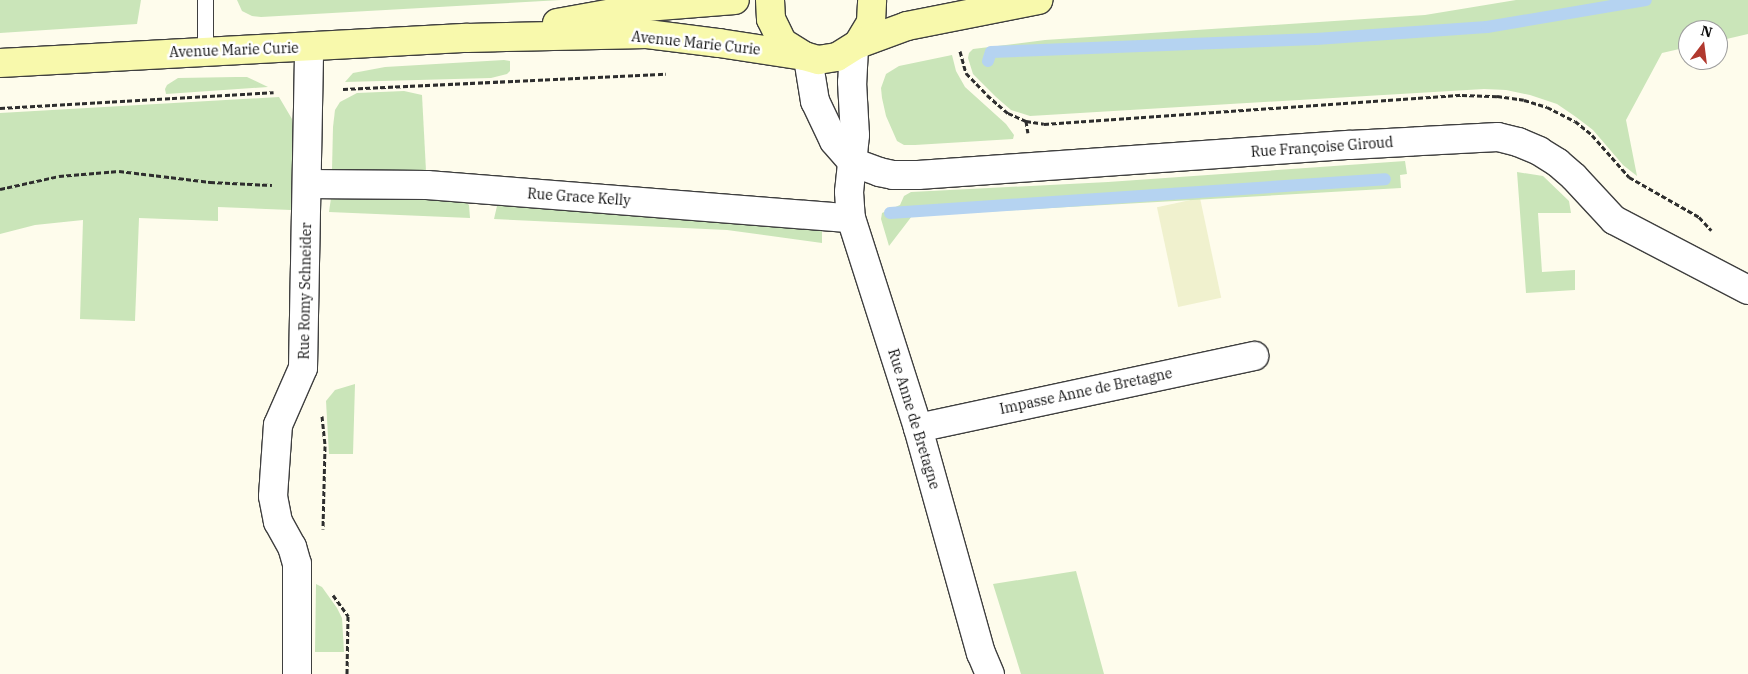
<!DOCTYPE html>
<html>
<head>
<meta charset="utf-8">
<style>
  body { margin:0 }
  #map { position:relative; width:1748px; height:674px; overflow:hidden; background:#fefcec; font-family:"IBM Plex Serif",serif }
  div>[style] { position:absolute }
  .farmland>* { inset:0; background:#f0f1ce; transform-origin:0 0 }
  .green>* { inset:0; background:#cae5b9 }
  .stream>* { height:12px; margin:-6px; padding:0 6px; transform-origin:6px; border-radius:6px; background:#b5d3f1 }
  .path>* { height:3px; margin-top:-1.5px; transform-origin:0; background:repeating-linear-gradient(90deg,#2e2e2e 0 5px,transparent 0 7.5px) }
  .roads { filter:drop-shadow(1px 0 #3f3f3f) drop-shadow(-1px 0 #3f3f3f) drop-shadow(0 1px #3f3f3f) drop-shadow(0 -1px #3f3f3f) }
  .lane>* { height:15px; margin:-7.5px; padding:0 7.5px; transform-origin:7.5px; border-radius:7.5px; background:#fff }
  .street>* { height:28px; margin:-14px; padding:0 14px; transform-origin:14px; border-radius:14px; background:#fff }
  .secondary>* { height:28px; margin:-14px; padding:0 14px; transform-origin:14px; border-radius:14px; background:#f8f9ac }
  span { translate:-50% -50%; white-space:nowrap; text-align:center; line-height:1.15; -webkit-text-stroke:5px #fff; paint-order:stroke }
  .street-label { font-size:14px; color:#0c0c0c }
  .north { position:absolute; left:1678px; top:20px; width:50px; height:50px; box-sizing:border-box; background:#fff; border:1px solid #9e9e9e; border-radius:50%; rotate:15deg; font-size:14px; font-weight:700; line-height:20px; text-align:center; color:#0c0c0c }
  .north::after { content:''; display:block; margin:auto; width:18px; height:22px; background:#b1392f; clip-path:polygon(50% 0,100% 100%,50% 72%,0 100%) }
</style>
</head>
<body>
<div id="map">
  <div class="farmland">
    <div style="left:1200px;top:198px;width:102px;height:44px;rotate:78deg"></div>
  </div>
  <div class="green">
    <div style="clip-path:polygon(0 0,141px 0,137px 24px,0 33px)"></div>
    <div style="clip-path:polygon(237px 0,561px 0,261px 17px,252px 16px,242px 11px)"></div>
    <div style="clip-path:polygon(1516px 0,1748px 0,1748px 34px,1718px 41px,1718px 30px,1688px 30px,1688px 47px,1662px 53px,1626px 120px,1637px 176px,1623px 165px,1593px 130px,1576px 117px,1557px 104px,1530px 95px,1506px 90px,1484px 89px,1030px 116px,1011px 110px,996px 97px,973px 74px,968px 58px,969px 53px,973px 49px,1045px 40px,1425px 15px)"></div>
    <div style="clip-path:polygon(952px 55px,956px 71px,965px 87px,1006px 124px,1014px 135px,1013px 139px,915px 145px,904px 145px,897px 141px,886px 116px,882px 98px,881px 88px,886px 74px,899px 66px)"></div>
    <div style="clip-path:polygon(504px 60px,510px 61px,510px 71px,507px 74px,491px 78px,345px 82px,353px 73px,385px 67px)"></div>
    <div style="clip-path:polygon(236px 77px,247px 77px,268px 87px,166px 94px,165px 89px,167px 85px,178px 78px)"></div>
    <div style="clip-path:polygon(404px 91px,422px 95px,426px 171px,332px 170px,333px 127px,335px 110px,340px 102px,357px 93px)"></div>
    <div style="clip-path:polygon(279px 97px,292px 119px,295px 141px,291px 210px,218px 207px,218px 221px,139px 218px,135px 321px,80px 319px,83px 220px,35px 225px,0 234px,0 113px)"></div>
    <div style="clip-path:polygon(1405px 161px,1407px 174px,1400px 175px,1401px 188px,912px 216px,889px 246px,881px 219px,882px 213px,900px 205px,904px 196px,911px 192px,1108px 182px)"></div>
    <div style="clip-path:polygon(1517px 172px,1543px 176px,1569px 201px,1571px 213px,1538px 213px,1542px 272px,1575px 270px,1575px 290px,1526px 293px)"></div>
    <div style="clip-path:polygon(331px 198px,460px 198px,469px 205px,470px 218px,329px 212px)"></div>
    <div style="clip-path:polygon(503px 204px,822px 230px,822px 243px,727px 230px,494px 219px,497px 206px)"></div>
    <div style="clip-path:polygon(355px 384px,353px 454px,329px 454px,326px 401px,335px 390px)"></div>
    <div style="clip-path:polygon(1076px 571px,1104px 674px,1021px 674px,993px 584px)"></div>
    <div style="clip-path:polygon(316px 584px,322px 587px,337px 608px,342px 618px,344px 652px,315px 652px)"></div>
  </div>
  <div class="stream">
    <div style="left:988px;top:61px;width:9px;rotate:-72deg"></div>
    <div style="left:991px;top:52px;width:325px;rotate:-2.3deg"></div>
    <div style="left:1316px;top:39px;width:171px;rotate:-4deg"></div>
    <div style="left:1487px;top:27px;width:161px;rotate:-9.6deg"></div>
    <div style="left:890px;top:213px;width:496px;rotate:-3.9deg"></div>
  </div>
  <div class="path">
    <div style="left:960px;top:51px;width:23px;rotate:75deg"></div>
    <div style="left:966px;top:73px;width:30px;rotate:46deg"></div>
    <div style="left:987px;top:95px;width:28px;rotate:41deg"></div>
    <div style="left:1008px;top:113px;width:20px;rotate:24deg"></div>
    <div style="left:1026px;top:121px;width:18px;rotate:9deg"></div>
    <div style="left:1044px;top:124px;width:419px;rotate:-4deg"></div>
    <div style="left:1462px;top:95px;width:35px;rotate:2deg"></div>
    <div style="left:1497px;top:96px;width:27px;rotate:8deg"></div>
    <div style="left:1524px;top:100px;width:24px;rotate:17deg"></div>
    <div style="left:1547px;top:107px;width:31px;rotate:27deg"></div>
    <div style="left:1575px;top:121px;width:22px;rotate:39deg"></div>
    <div style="left:1592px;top:135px;width:56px;rotate:48.6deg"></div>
    <div style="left:1629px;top:177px;width:81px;rotate:29.7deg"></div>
    <div style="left:1699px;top:217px;width:18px;rotate:47deg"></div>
    <div style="left:343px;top:89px;width:323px;rotate:-2.7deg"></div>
    <div style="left:0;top:108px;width:274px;rotate:-3.3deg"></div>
    <div style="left:1026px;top:121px;width:12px;rotate:81deg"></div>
    <div style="left:0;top:189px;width:60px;rotate:-12.4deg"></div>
    <div style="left:59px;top:176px;width:60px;rotate:-4.8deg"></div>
    <div style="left:119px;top:171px;width:92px;rotate:6.9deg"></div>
    <div style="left:210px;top:182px;width:62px;rotate:2.8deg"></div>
    <div style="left:322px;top:416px;width:30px;rotate:84deg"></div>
    <div style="left:325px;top:446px;width:83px;rotate:91.4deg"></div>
    <div style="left:333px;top:595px;width:26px;rotate:54deg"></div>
    <div style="left:348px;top:616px;width:58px;rotate:91deg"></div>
  </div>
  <div class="roads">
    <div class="lane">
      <div style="left:205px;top:51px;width:51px;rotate:-90deg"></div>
    </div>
    <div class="street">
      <div style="left:854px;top:48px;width:34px;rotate:93deg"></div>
      <div style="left:852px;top:82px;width:53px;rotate:86.8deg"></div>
      <div style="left:855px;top:135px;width:57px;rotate:96deg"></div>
      <div style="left:849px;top:192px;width:26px;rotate:86deg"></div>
      <div style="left:851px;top:218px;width:220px;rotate:72.3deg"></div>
      <div style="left:918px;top:428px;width:234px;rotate:74.4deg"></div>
      <div style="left:981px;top:653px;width:23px;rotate:67deg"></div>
      <div style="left:808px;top:58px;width:44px;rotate:80.8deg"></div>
      <div style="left:815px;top:101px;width:44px;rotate:64.6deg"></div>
      <div style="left:834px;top:141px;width:28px;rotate:49deg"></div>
      <div style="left:852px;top:162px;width:29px;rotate:20deg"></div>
      <div style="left:879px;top:172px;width:14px;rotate:12deg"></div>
      <div style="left:893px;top:175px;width:25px"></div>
      <div style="left:918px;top:175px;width:433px;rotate:-4deg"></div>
      <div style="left:1350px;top:145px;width:148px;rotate:-3.1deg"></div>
      <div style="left:1498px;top:137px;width:21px;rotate:14deg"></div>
      <div style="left:1518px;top:142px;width:23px;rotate:23deg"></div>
      <div style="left:1539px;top:151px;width:22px;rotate:32deg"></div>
      <div style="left:1558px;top:163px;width:21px;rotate:41deg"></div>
      <div style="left:1574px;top:177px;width:59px;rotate:47.1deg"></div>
      <div style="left:1614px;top:220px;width:151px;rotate:27.6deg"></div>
      <div style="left:307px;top:184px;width:120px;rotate:0.5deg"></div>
      <div style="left:427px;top:185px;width:425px;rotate:4.5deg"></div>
      <div style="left:918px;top:428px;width:344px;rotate:-12.1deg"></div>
      <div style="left:297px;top:674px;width:110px;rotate:-90deg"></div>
      <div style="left:297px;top:564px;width:18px;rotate:-106deg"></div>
      <div style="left:292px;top:547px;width:29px;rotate:-119deg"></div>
      <div style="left:278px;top:522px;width:26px;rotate:-101deg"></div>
      <div style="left:273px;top:496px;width:71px;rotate:-86deg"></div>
      <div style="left:278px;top:425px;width:62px;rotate:-66.3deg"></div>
      <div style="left:303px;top:368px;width:321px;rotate:-88.9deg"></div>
    </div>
    <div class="secondary">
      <div style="left:770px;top:0;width:19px;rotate:87deg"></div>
      <div style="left:771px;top:19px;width:25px;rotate:64deg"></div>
      <div style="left:782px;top:42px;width:26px;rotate:32deg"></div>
      <div style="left:804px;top:56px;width:15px;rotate:16deg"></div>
      <div style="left:818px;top:60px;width:19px;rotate:-9deg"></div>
      <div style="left:837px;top:57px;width:25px;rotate:-32deg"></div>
      <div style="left:858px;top:44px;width:26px;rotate:-59deg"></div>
      <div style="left:871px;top:22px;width:22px;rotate:-87deg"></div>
      <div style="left:557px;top:23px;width:90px;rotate:-10.2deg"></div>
      <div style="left:646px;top:7px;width:89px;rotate:-4.5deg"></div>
      <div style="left:858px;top:44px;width:52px;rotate:-20.2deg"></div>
      <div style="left:907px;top:26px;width:134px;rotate:-11.2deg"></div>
      <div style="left:0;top:63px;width:468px;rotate:-3.1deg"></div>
      <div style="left:467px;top:38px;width:180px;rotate:-1.3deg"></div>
      <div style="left:647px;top:34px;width:73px;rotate:7.1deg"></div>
      <div style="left:719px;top:43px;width:86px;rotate:8.7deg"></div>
    </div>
  </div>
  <div class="street-label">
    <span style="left:696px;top:43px;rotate:6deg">Avenue Marie Curie</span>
    <span style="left:234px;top:50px;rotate:-2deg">Avenue Marie Curie</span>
    <span style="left:1322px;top:147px;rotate:-4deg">Rue Françoise Giroud</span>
    <span style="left:579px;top:197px;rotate:4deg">Rue Grace Kelly</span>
    <span style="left:305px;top:291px;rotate:-89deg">Rue Romy Schneider</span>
    <span style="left:1086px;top:391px;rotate:-12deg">Impasse Anne de Bretagne</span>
    <span style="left:914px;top:419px;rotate:73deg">Rue Anne de Bretagne</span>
  </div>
  <div class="north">N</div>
</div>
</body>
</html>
